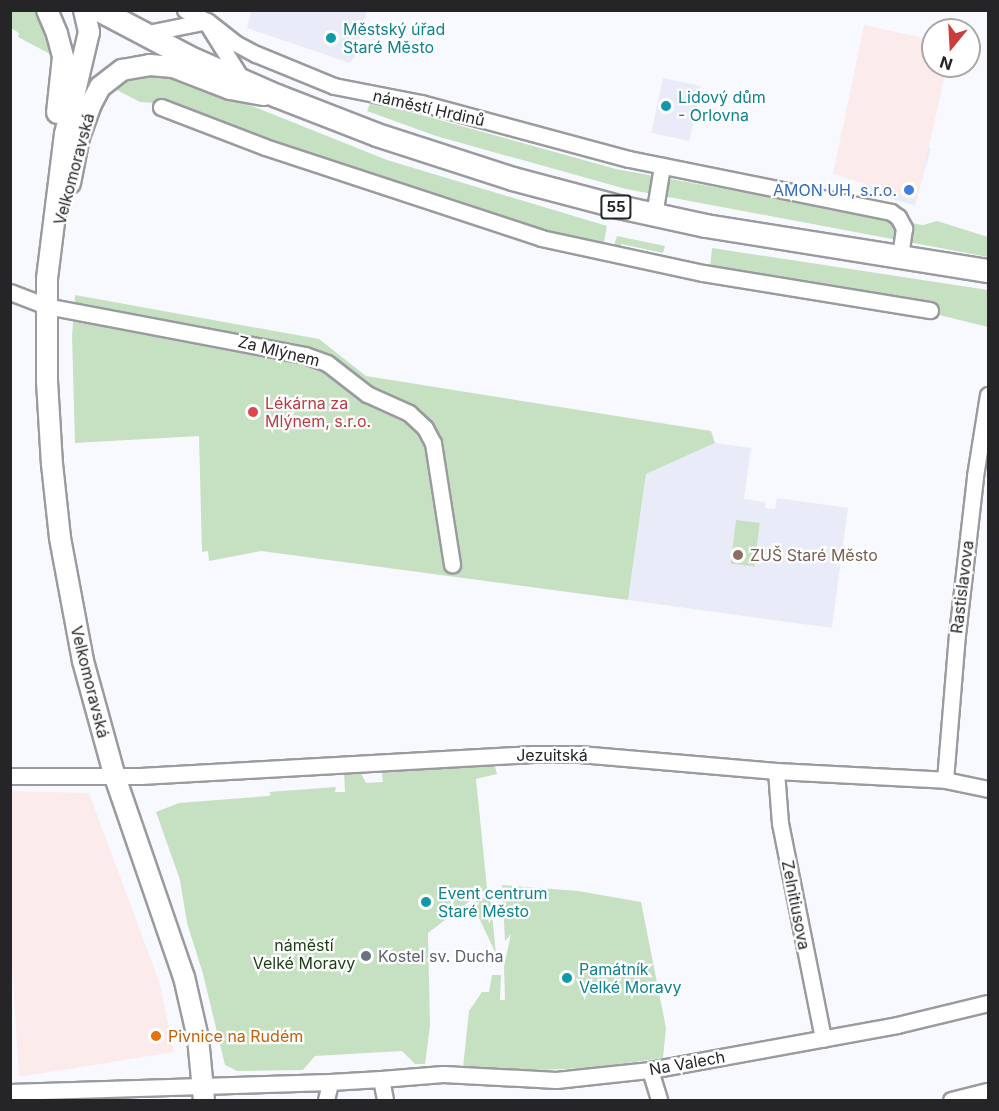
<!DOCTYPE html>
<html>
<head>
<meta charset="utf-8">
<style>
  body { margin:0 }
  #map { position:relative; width:999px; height:1111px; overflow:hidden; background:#f8f9fe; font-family:Inter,sans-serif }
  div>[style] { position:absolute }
  .built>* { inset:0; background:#e9ecf8; transform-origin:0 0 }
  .industrial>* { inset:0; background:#fcebeb }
  .green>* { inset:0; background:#c6e1c2; transform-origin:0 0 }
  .roads { filter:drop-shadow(2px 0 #9a9b9f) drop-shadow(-2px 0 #9a9b9f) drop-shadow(0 2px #9a9b9f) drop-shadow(0 -2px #9a9b9f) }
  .street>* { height:15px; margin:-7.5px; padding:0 7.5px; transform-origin:7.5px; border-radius:7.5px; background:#fff }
  .secondary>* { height:20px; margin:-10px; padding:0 10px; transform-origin:10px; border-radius:10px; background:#fff }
  .primary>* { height:22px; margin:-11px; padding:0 11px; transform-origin:11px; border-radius:11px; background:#fff }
  .dots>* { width:16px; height:16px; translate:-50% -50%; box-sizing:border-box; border:3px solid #fff; border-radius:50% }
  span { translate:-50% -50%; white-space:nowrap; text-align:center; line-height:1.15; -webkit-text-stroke:4.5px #fff; paint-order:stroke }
  .shield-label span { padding:2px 4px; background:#fff; border:2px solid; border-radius:4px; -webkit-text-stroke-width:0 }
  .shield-label { font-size:15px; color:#252527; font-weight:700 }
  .culture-label { font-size:16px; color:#0d838f }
  .left { translate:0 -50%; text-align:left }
  .street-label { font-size:16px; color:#252527 }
  .shop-label { font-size:16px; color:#366cbe }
  .right { translate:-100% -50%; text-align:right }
  .health-label { font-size:16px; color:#be3a42 }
  .education-label { font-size:16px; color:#785e54 }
  .park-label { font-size:16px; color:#193e12 }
  .worship-label { font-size:16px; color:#5b616d }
  .food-label { font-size:16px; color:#c56008 }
  .frame { position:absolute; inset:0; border:12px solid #252527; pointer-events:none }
  .north { position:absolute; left:921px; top:18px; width:60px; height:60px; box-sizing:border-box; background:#fff; border:2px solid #a8a8a9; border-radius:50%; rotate:198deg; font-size:16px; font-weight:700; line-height:24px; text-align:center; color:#252527 }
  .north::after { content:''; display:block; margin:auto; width:21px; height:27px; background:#cc3d3b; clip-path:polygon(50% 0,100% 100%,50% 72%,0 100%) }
</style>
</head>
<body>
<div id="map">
  <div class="built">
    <div style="clip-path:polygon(251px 11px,251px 10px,367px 11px,355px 56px,350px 63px,247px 28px)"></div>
    <div style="left:663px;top:78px;width:39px;height:56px;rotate:12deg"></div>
    <div style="left:880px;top:134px;width:53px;height:59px;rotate:16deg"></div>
    <div style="clip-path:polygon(715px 443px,751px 448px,744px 499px,765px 502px,765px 508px,775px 509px,777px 498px,848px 508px,832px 628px,628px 600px,646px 474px)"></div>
  </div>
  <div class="industrial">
    <div style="clip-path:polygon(864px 25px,933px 40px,933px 66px,947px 66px,917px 200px,833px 174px)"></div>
    <div style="clip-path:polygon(10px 791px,89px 793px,160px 984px,174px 1052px,19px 1077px,10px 937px)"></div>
  </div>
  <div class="green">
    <div style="clip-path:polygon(11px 11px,36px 11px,45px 26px,50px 54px,18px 37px,19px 33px,11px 28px)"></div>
    <div style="clip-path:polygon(160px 72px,187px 80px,387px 160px,607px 226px,603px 247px,543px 234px,270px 145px,171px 104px,140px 102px,111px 87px,128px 75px)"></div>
    <div style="clip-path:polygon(371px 101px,616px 169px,923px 225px,937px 221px,988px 237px,988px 257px,626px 189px,436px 136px,367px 111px)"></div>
    <div style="clip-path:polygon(617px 236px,665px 246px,663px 253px,621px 244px,619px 251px,613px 248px)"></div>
    <div style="clip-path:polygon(712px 248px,988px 290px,988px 327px,935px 314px,936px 304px,834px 285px,710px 269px)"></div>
    <div style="clip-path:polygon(75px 295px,319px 339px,366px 376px,711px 431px,715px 443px,646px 474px,628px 600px,261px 551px,209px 561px,208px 551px,202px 552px,199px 436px,75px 443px,72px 336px)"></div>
    <div style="left:736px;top:520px;width:24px;height:44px;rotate:7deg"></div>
    <div style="clip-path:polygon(489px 764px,495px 767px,497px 774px,476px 779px,487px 888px,428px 933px,430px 1026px,425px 1064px,415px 1064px,402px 1051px,315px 1056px,303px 1070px,237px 1071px,225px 1065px,203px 974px,187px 923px,180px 880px,156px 812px,179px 803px,268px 796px,271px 795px,269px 792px,336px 787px,335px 792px,345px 792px,344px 772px,361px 773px,366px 783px,383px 782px,382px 774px,386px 770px)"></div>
    <div style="clip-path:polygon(502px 885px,578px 891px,641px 902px,666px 1028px,663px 1058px,591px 1068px,510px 1071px,463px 1068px,469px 1011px,482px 992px,489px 992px,492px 975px,501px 975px,500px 1000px,505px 1000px,504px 966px,511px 934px,505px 941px)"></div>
    <div style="clip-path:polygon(490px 896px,496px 953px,496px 954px,472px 903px)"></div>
  </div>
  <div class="roads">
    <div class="street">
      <div style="left:185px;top:10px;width:25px;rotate:27deg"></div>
      <div style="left:207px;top:21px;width:36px;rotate:38deg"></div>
      <div style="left:235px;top:43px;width:24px;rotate:28deg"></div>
      <div style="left:256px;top:54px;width:84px;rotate:22.3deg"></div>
      <div style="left:334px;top:86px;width:89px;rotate:11.1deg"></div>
      <div style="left:421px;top:103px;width:215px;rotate:15.1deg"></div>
      <div style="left:629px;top:159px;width:267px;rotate:11.4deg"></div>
      <div style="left:891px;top:212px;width:9px;rotate:36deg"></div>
      <div style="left:898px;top:217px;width:13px;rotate:61deg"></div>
      <div style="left:904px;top:228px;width:29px;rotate:98deg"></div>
      <div style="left:208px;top:25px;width:66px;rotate:58deg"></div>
      <div style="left:143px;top:34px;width:65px;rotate:-11.5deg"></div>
      <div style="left:161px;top:107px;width:111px;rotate:21deg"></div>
      <div style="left:265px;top:147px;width:291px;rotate:18.2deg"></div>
      <div style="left:541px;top:238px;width:166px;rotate:12.2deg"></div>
      <div style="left:703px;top:273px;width:230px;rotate:9.3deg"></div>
      <div style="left:654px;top:215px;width:50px;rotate:-80.7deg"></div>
      <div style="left:10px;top:292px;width:39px;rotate:21deg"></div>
      <div style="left:46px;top:306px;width:264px;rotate:10.7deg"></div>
      <div style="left:305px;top:355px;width:23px;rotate:20deg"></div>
      <div style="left:327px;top:363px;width:51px;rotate:37.8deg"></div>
      <div style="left:367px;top:394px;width:46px;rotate:24.3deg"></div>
      <div style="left:409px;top:413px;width:22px;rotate:43deg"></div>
      <div style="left:425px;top:428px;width:17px;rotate:62deg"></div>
      <div style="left:433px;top:443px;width:123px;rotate:81.1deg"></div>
      <div style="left:776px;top:771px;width:52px;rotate:85.6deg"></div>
      <div style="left:780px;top:823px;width:220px;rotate:78.7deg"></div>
      <div style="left:10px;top:776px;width:130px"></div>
      <div style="left:140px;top:776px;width:393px;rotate:-3.2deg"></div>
      <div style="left:532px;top:754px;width:47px"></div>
      <div style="left:579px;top:754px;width:198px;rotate:4.9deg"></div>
      <div style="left:776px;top:771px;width:169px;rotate:3deg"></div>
      <div style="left:945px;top:780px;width:44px;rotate:11.8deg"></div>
      <div style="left:945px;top:780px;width:145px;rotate:-85.3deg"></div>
      <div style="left:957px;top:635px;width:160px;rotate:-83.5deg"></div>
      <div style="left:975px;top:476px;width:82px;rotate:-80.9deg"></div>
      <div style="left:650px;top:1070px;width:31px;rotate:73deg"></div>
      <div style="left:381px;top:1079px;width:62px;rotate:-4.6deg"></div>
      <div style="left:443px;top:1074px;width:113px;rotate:3deg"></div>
      <div style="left:556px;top:1080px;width:95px;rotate:-6.1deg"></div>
      <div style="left:650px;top:1070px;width:251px;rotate:-10.3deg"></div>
      <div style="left:897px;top:1025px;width:94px;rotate:-13.6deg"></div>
      <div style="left:10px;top:1092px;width:320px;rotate:-1.8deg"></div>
      <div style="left:326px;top:1100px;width:18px;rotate:-77deg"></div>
      <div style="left:330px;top:1082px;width:51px;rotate:-3.4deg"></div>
      <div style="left:381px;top:1079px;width:21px;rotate:79deg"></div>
      <div style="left:951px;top:1100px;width:38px;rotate:-14deg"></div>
    </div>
    <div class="secondary">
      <div style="left:47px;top:10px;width:26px;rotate:67deg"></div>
      <div style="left:57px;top:34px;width:24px;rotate:75deg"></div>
      <div style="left:63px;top:57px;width:56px;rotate:96.1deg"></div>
      <div style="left:84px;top:10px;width:23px;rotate:77deg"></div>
      <div style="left:89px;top:32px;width:105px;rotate:103.2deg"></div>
      <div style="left:65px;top:134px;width:146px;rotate:97.1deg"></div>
      <div style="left:47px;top:279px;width:102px;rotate:90deg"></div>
      <div style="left:47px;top:381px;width:83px;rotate:86.6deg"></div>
      <div style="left:52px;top:464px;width:74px;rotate:83.8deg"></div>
      <div style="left:60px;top:538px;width:125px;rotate:79.4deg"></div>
      <div style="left:83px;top:661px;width:120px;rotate:74.6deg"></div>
      <div style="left:115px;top:777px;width:212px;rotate:71deg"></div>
      <div style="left:184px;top:977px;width:63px;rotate:77.1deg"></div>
      <div style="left:198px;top:1038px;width:62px;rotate:84.5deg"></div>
      <div style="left:70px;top:183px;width:47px;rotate:-78.9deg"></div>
      <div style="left:79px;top:137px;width:35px;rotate:-70deg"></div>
      <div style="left:91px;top:104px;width:19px;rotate:-62deg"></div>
      <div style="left:100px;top:87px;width:28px;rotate:-38deg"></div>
      <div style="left:122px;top:70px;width:28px;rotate:-10deg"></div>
      <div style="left:150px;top:65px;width:23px;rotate:5deg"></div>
      <div style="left:173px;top:67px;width:61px;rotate:21.1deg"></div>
      <div style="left:230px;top:89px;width:35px;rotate:10deg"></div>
    </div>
    <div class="primary">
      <div style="left:99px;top:10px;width:101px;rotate:27.8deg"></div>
      <div style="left:188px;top:57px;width:97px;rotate:23.7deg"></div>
      <div style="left:277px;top:96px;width:107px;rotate:21.3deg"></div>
      <div style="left:377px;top:135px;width:143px;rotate:17.9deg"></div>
      <div style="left:513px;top:179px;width:110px;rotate:14.8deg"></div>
      <div style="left:619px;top:207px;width:89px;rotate:12.3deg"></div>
      <div style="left:706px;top:226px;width:286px;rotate:9.1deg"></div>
    </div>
  </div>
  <div class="dots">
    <div style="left:331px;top:38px;background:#0f9aa8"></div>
    <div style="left:666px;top:106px;background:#0f9aa8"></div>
    <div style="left:909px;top:190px;background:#3f7fe0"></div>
    <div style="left:253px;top:412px;background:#e0444e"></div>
    <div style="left:738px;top:555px;background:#8d6e63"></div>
    <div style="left:426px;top:902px;background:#0f9aa8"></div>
    <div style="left:366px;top:956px;background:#6b7280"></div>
    <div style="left:567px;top:978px;background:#0f9aa8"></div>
    <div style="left:156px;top:1036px;background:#e8710a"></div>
  </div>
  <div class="shield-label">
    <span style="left:616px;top:207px">55</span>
  </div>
  <div class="culture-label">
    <span class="left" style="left:343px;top:38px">Městský úřad<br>Staré Město</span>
    <span class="left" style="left:678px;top:106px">Lidový dům<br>- Orlovna</span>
    <span class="left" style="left:438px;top:902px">Event centrum<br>Staré Město</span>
    <span class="left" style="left:579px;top:978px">Památník<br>Velké Moravy</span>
  </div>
  <div class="street-label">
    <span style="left:429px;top:108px;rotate:13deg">náměstí Hrdinů</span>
    <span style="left:74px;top:169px;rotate:-75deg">Velkomoravská</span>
    <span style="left:279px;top:351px;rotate:14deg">Za Mlýnem</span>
    <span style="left:962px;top:587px;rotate:-83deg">Rastislavova</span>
    <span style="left:90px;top:682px;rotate:76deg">Velkomoravská</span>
    <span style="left:552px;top:755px">Jezuitská</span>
    <span style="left:796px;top:905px;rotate:79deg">Zelnitiusova</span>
    <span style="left:687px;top:1063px;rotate:-10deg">Na Valech</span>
  </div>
  <div class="shop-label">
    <span class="right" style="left:897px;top:190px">AMON UH, s.r.o.</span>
  </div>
  <div class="health-label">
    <span class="left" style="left:265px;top:412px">Lékárna za<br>Mlýnem, s.r.o.</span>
  </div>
  <div class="education-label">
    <span class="left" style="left:750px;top:555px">ZUŠ Staré Město</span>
  </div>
  <div class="park-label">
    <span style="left:304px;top:954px">náměstí<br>Velké Moravy</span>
  </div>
  <div class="worship-label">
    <span class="left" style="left:378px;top:956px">Kostel sv. Ducha</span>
  </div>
  <div class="food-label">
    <span class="left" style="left:168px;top:1036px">Pivnice na Rudém</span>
  </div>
  <div class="frame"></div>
  <div class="north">N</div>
</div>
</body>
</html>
